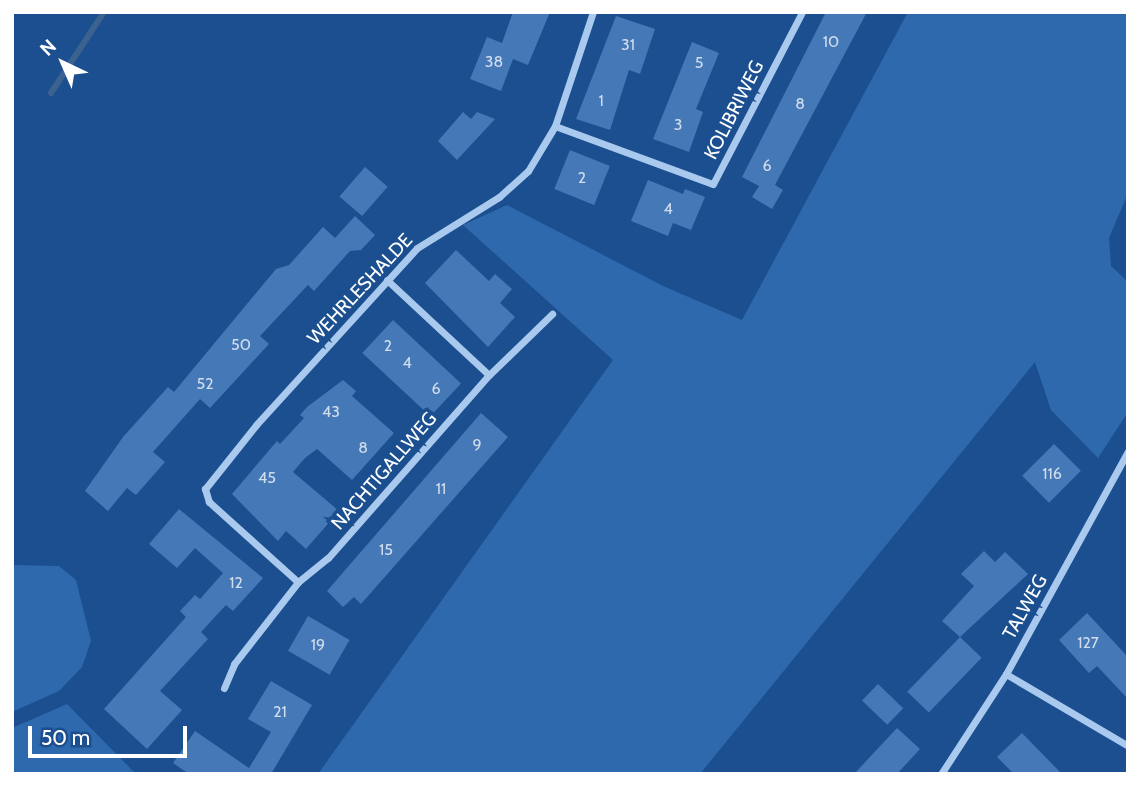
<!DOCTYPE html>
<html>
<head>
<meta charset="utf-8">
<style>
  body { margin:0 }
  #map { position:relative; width:1140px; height:786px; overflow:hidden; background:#1b4f8f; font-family:Cabin,sans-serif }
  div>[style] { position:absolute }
  .green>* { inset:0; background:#2e69ad }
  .stream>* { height:6px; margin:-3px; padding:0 3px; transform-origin:3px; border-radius:3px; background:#3c6290 }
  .building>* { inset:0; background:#4478b7; transform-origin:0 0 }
  .street>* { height:7px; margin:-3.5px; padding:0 3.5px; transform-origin:3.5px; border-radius:3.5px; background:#a9c9ee }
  span { translate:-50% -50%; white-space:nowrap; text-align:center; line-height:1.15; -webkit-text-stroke:7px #1b4f8f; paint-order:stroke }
  .number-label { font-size:16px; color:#d0dded }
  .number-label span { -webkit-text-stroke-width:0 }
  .street-label { font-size:19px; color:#fff }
  .frame { position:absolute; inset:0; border:14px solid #fff; pointer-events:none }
  .north { position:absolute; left:28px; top:28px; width:70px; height:70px; -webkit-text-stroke:5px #1b4f8f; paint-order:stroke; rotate:316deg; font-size:19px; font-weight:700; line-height:28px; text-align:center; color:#fff }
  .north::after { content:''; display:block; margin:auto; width:24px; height:32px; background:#fff; clip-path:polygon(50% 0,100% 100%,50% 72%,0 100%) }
  .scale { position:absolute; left:28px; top:726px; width:159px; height:32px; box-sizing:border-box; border:4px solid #fff; border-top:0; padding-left:9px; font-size:21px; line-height:24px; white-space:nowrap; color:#fff; -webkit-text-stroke:5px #1b4f8f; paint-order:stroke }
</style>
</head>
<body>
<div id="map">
  <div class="green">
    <div style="clip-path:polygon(908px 12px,1128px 12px,1128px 193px,1109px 238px,1111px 266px,1128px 282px,1128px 412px,1098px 458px,1051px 410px,1035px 362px,700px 774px,318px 774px,613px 360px,463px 225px,507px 205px,663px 286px,742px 320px)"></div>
    <div style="clip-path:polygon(12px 565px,59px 566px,76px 580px,91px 641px,82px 667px,59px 691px,12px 712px)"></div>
    <div style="clip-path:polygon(67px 704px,136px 774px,12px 774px,12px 728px)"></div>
  </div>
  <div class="stream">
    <div style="left:51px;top:93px;width:97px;rotate:-56.8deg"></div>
  </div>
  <div class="building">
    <div style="clip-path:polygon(513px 12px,550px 12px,528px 65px,513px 59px,501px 91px,470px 79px,487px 37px,502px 43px)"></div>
    <div style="clip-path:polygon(826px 12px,867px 12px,775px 185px,783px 190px,772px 209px,752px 197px,759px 186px,742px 177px)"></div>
    <div style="clip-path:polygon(616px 16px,655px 29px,640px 74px,629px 70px,610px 130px,576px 119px)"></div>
    <div style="clip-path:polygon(692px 42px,719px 53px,696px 109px,703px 112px,689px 152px,653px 139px)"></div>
    <div style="clip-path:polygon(463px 112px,471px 119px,477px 112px,495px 119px,457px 160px,438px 141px)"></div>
    <div style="left:570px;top:150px;width:43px;height:42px;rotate:22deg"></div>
    <div style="left:365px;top:167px;width:30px;height:39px;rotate:41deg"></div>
    <div style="clip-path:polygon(648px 180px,683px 194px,685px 189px,705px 197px,691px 230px,673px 223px,668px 236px,631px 221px)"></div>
    <div style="clip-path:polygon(355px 216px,375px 235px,361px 250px,350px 251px,314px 291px,308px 285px,260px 336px,269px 344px,210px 408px,200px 399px,153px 452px,165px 462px,136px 495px,127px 488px,108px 511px,85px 491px,123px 437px,168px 387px,174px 392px,276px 269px,289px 265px,323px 227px,335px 238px)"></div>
    <div style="clip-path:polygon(456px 250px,489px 281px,495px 274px,512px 289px,500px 303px,515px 317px,488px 347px,425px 283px)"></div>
    <div style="left:393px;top:320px;width:93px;height:45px;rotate:43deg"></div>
    <div style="clip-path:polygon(343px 380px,356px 391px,352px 396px,394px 433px,352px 480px,317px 449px,305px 458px,293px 472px,339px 511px,306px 549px,286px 531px,278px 541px,232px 494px,277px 441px,280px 444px,304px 418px,300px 415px,307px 407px)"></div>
    <div style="clip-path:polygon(481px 413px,508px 437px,361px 604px,354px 597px,343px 607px,327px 591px)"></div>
    <div style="left:1054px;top:444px;width:38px;height:45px;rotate:45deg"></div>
    <div style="clip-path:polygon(179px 509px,263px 578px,233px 611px,226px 605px,201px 632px,208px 639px,160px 691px,182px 710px,147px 749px,104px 709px,186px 617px,180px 611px,195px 595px,200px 599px,223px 573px,195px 548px,177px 568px,149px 544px)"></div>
    <div style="clip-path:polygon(984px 551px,995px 562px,1005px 552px,1028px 574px,960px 637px,942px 621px,974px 586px,961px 574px)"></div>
    <div style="clip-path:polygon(1087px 613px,1128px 657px,1128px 699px,1097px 666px,1089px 673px,1059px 640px)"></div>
    <div style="left:308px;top:616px;width:48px;height:40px;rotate:30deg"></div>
    <div style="left:960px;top:637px;width:30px;height:76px;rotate:44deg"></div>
    <div style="clip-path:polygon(271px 681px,312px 705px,271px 774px,189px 774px,173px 763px,195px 731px,249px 768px,271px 732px,248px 719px)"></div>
    <div style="left:878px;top:684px;width:35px;height:23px;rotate:44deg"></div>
    <div style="clip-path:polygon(897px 728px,920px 749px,897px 774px,854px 774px)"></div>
    <div style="clip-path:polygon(1022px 733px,1062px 774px,1014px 774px,997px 757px)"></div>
  </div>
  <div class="street">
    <div style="left:555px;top:126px;width:168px;rotate:20.2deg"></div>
    <div style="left:713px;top:184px;width:194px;rotate:-62.6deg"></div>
    <div style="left:387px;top:280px;width:139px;rotate:43deg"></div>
    <div style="left:298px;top:582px;width:120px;rotate:-138deg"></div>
    <div style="left:209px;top:502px;width:14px;rotate:-107deg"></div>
    <div style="left:205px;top:489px;width:82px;rotate:-51.4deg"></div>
    <div style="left:256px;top:425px;width:239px;rotate:-47.7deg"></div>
    <div style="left:417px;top:248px;width:97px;rotate:-31.9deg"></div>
    <div style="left:499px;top:197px;width:39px;rotate:-42deg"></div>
    <div style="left:528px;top:171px;width:52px;rotate:-59deg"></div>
    <div style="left:555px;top:126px;width:120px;rotate:-71.6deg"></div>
    <div style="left:1006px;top:674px;width:142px;rotate:30.5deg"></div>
    <div style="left:224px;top:688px;width:26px;rotate:-67deg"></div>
    <div style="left:234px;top:664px;width:104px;rotate:-52deg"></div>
    <div style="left:298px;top:582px;width:38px;rotate:-39deg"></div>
    <div style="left:328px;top:558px;width:244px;rotate:-48.7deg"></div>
    <div style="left:489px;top:375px;width:88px;rotate:-44.1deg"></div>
    <div style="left:941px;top:774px;width:119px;rotate:-57deg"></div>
    <div style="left:1006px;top:674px;width:254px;rotate:-61.3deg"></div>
  </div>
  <div class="number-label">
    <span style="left:831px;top:42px">10</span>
    <span style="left:628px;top:45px">31</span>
    <span style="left:494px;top:62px">38</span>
    <span style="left:699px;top:63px">5</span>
    <span style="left:601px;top:101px">1</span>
    <span style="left:800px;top:104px">8</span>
    <span style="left:678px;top:125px">3</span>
    <span style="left:767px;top:166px">6</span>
    <span style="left:582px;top:178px">2</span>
    <span style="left:668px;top:209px">4</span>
    <span style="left:241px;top:345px">50</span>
    <span style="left:388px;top:346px">2</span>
    <span style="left:407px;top:363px">4</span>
    <span style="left:205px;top:384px">52</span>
    <span style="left:436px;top:389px">6</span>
    <span style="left:331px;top:412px">43</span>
    <span style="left:477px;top:445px">9</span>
    <span style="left:363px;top:448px">8</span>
    <span style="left:1052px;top:474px">116</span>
    <span style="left:267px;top:478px">45</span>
    <span style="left:441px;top:489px">11</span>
    <span style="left:386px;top:550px">15</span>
    <span style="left:236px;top:583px">12</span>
    <span style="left:1088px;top:643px">127</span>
    <span style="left:318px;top:645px">19</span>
    <span style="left:280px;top:712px">21</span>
  </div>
  <div class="street-label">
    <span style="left:734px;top:110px;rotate:-63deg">KOLIBRIWEG</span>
    <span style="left:360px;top:289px;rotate:-47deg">WEHRLESHALDE</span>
    <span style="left:384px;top:471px;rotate:-49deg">NACHTIGALLWEG</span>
    <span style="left:1025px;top:607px;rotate:-61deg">TALWEG</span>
  </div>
  <div class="frame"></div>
  <div class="north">N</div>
  <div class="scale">50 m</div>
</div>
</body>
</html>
